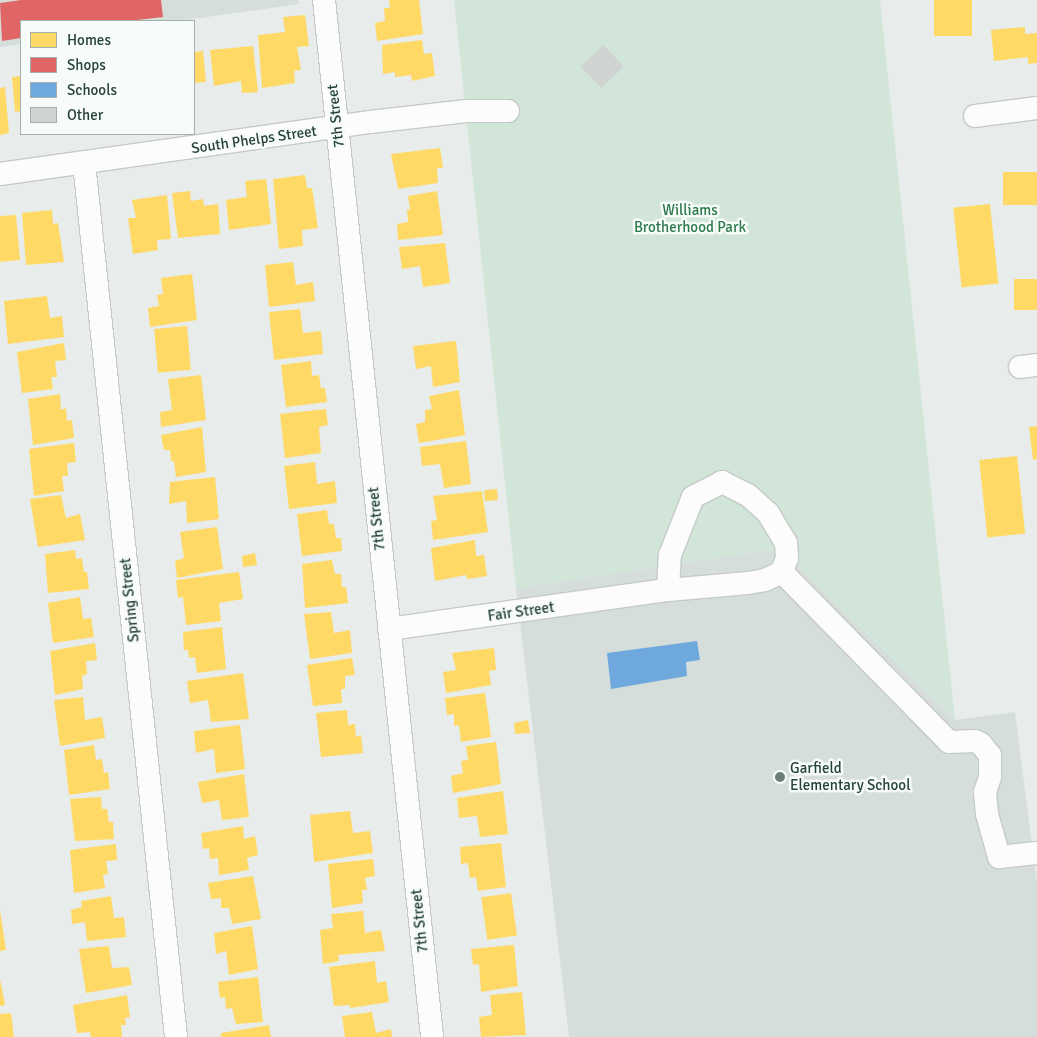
<!DOCTYPE html>
<html>
<head>
<meta charset="utf-8">
<style>
  body { margin:0 }
  #map { position:relative; width:1037px; height:1037px; overflow:hidden; background:#e8edeb; font-family:Signika,sans-serif }
  div>[style] { position:absolute }
  .built>* { inset:0; background:#d6dedb }
  .green>* { inset:0; background:#d1e6d8 }
  .homes>* { inset:0; background:#ffd966; transform-origin:0 0 }
  .shops>* { inset:0; background:#e06666 }
  .schools>* { inset:0; background:#6fa8dc }
  .building>* { inset:0; background:#cfd4d2; transform-origin:0 0 }
  .roads { filter:drop-shadow(1px 0 #c5cac8) drop-shadow(-1px 0 #c5cac8) drop-shadow(0 1px #c5cac8) drop-shadow(0 -1px #c5cac8) }
  .minor>* { height:22px; margin:-11px; padding:0 11px; transform-origin:11px; border-radius:11px; background:#fcfcfc }
  .dots>* { width:14px; height:14px; translate:-50% -50%; box-sizing:border-box; border:2px solid #f7fbf9; border-radius:50% }
  span { translate:-50% -50%; white-space:nowrap; text-align:center; line-height:1.15; -webkit-text-stroke:5px #f7fbf9; paint-order:stroke }
  .street-label { font-size:15px; color:#24423a }
  .park-label { font-size:15px; color:#2d7a4b }
  .poi-label { font-size:15px; color:#24423a }
  .left { translate:0 -50%; text-align:left }
  .legend { position:absolute; left:20px; top:20px; width:175px; height:115px; box-sizing:border-box; background:#f7fbf9; border:1px solid #a3b1ad; margin:0; padding:6px 9px; list-style:none; font-size:15px; color:#24423a }
  .legend li { display:flex; align-items:center; gap:10px; height:25px }
  .legend b { width:25px; border:1px solid #a3b1ad }
</style>
</head>
<body>
<div id="map">
  <div class="built">
    <div style="clip-path:polygon(0 0,298px 0,299px 4px,179px 21px,21px 21px,21px 44px,0 47px)"></div>
    <div style="clip-path:polygon(781px 548px,955px 720px,1015px 712px,1037px 884px,1037px 1037px,569px 1037px,516px 588px)"></div>
  </div>
  <div class="green">
    <div style="clip-path:polygon(454px 0,880px 0,955px 720px,780px 548px,516px 588px)"></div>
  </div>
  <div class="homes">
    <div style="clip-path:polygon(389px 0,419px 0,423px 34px,377px 41px,375px 23px,385px 21px,384px 8px,390px 8px)"></div>
    <div style="left:934px;top:0;width:38px;height:36px"></div>
    <div style="clip-path:polygon(305px 15px,309px 46px,297px 47px,301px 70px,294px 71px,295px 83px,262px 88px,258px 35px,285px 32px,283px 17px)"></div>
    <div style="clip-path:polygon(1025px 27px,1025px 34px,1037px 33px,1037px 63px,1028px 64px,1028px 57px,994px 61px,991px 30px)"></div>
    <div style="clip-path:polygon(422px 40px,424px 54px,432px 53px,435px 76px,412px 81px,411px 75px,395px 77px,395px 72px,383px 74px,382px 45px)"></div>
    <div style="clip-path:polygon(253px 46px,258px 92px,242px 93px,241px 81px,214px 86px,210px 50px)"></div>
    <div style="clip-path:polygon(203px 51px,206px 82px,194px 83px,194px 52px)"></div>
    <div style="clip-path:polygon(21px 76px,21px 111px,15px 112px,12px 77px)"></div>
    <div style="clip-path:polygon(5px 87px,9px 133px,0 135px,0 88px)"></div>
    <div style="clip-path:polygon(440px 148px,443px 168px,437px 168px,438px 183px,398px 189px,391px 154px)"></div>
    <div style="left:1037px;top:172px;width:33px;height:34px;rotate:90deg"></div>
    <div style="clip-path:polygon(305px 175px,307px 188px,312px 188px,318px 228px,302px 230px,303px 246px,279px 249px,273px 179px)"></div>
    <div style="clip-path:polygon(266px 179px,271px 224px,229px 230px,226px 200px,247px 197px,245px 181px)"></div>
    <div style="clip-path:polygon(190px 191px,191px 201px,203px 199px,204px 206px,218px 204px,220px 234px,178px 238px,172px 193px)"></div>
    <div style="clip-path:polygon(437px 191px,443px 235px,398px 240px,397px 224px,408px 222px,407px 210px,410px 209px,408px 196px)"></div>
    <div style="clip-path:polygon(167px 195px,171px 239px,157px 240px,158px 250px,133px 254px,128px 218px,136px 218px,132px 200px)"></div>
    <div style="left:990px;top:204px;width:80px;height:37px;rotate:84deg"></div>
    <div style="clip-path:polygon(52px 210px,53px 224px,58px 223px,64px 262px,26px 265px,22px 213px)"></div>
    <div style="clip-path:polygon(16px 215px,20px 260px,0 262px,0 216px)"></div>
    <div style="clip-path:polygon(445px 243px,450px 283px,423px 287px,420px 266px,402px 269px,399px 247px)"></div>
    <div style="clip-path:polygon(293px 262px,296px 285px,313px 282px,315px 301px,269px 307px,265px 265px)"></div>
    <div style="clip-path:polygon(192px 274px,197px 320px,150px 327px,148px 308px,159px 306px,157px 295px,163px 294px,161px 278px)"></div>
    <div style="left:1037px;top:279px;width:31px;height:23px;rotate:90deg"></div>
    <div style="clip-path:polygon(47px 296px,50px 318px,62px 316px,64px 337px,8px 344px,4px 301px)"></div>
    <div style="clip-path:polygon(300px 309px,303px 333px,321px 331px,323px 354px,274px 360px,269px 312px)"></div>
    <div style="left:187px;top:326px;width:44px;height:33px;rotate:85deg"></div>
    <div style="clip-path:polygon(456px 341px,460px 382px,433px 387px,431px 366px,416px 369px,413px 346px)"></div>
    <div style="clip-path:polygon(64px 343px,66px 360px,55px 361px,57px 377px,51px 377px,53px 389px,22px 393px,17px 352px)"></div>
    <div style="clip-path:polygon(311px 361px,312px 376px,319px 375px,321px 388px,325px 388px,327px 402px,286px 407px,281px 365px)"></div>
    <div style="clip-path:polygon(201px 375px,206px 420px,161px 427px,160px 412px,172px 410px,168px 379px)"></div>
    <div style="clip-path:polygon(459px 390px,465px 435px,419px 443px,416px 424px,425px 422px,425px 410px,432px 409px,429px 396px)"></div>
    <div style="clip-path:polygon(60px 394px,61px 410px,66px 408px,67px 421px,72px 420px,74px 438px,33px 445px,28px 399px)"></div>
    <div style="clip-path:polygon(326px 409px,328px 425px,319px 427px,321px 453px,285px 458px,280px 414px)"></div>
    <div style="clip-path:polygon(1037px 426px,1037px 459px,1033px 460px,1029px 427px)"></div>
    <div style="clip-path:polygon(202px 427px,206px 472px,176px 477px,174px 461px,171px 461px,170px 450px,164px 450px,161px 435px)"></div>
    <div style="clip-path:polygon(466px 441px,471px 484px,444px 488px,440px 464px,422px 466px,420px 447px)"></div>
    <div style="clip-path:polygon(74px 443px,76px 462px,67px 463px,68px 476px,62px 476px,64px 491px,34px 496px,29px 449px)"></div>
    <div style="left:1017px;top:456px;width:78px;height:38px;rotate:84deg"></div>
    <div style="clip-path:polygon(315px 462px,317px 484px,335px 481px,337px 503px,289px 509px,284px 466px)"></div>
    <div style="clip-path:polygon(215px 477px,219px 519px,187px 523px,186px 501px,169px 504px,170px 482px)"></div>
    <div style="left:497px;top:489px;width:11px;height:13px;rotate:85deg"></div>
    <div style="clip-path:polygon(482px 491px,488px 532px,433px 540px,431px 521px,437px 520px,433px 496px)"></div>
    <div style="clip-path:polygon(61px 495px,66px 518px,80px 514px,85px 540px,38px 547px,30px 499px)"></div>
    <div style="clip-path:polygon(327px 510px,329px 524px,334px 524px,336px 538px,341px 538px,342px 551px,302px 556px,297px 514px)"></div>
    <div style="clip-path:polygon(217px 527px,223px 569px,177px 578px,175px 561px,184px 558px,180px 532px)"></div>
    <div style="clip-path:polygon(475px 540px,476px 556px,484px 555px,487px 576px,467px 579px,466px 575px,435px 581px,431px 548px)"></div>
    <div style="clip-path:polygon(75px 550px,76px 559px,82px 558px,84px 572px,87px 572px,89px 589px,48px 593px,45px 554px)"></div>
    <div style="clip-path:polygon(255px 553px,257px 565px,243px 567px,242px 556px)"></div>
    <div style="clip-path:polygon(332px 560px,335px 574px,341px 574px,342px 587px,346px 587px,348px 603px,305px 608px,302px 564px)"></div>
    <div style="clip-path:polygon(239px 572px,243px 599px,219px 603px,221px 621px,186px 625px,183px 597px,178px 598px,176px 580px)"></div>
    <div style="clip-path:polygon(80px 597px,83px 619px,91px 618px,94px 637px,53px 643px,48px 603px)"></div>
    <div style="clip-path:polygon(331px 612px,334px 633px,350px 630px,352px 653px,310px 659px,304px 614px)"></div>
    <div style="clip-path:polygon(222px 627px,226px 669px,197px 673px,195px 657px,189px 658px,188px 650px,184px 650px,183px 632px)"></div>
    <div style="clip-path:polygon(95px 643px,97px 660px,86px 661px,87px 674px,82px 676px,83px 689px,55px 695px,50px 651px)"></div>
    <div style="clip-path:polygon(494px 648px,496px 670px,489px 671px,491px 685px,446px 693px,443px 672px,456px 670px,452px 653px)"></div>
    <div style="clip-path:polygon(352px 658px,355px 675px,345px 676px,345px 689px,341px 689px,342px 703px,313px 706px,307px 665px)"></div>
    <div style="clip-path:polygon(243px 673px,249px 719px,211px 722px,208px 700px,190px 703px,187px 681px)"></div>
    <div style="clip-path:polygon(485px 693px,491px 737px,461px 742px,459px 725px,454px 726px,454px 714px,447px 715px,445px 698px)"></div>
    <div style="clip-path:polygon(83px 697px,85px 720px,102px 717px,105px 738px,60px 746px,54px 700px)"></div>
    <div style="clip-path:polygon(347px 710px,348px 725px,355px 724px,356px 737px,361px 735px,363px 753px,321px 757px,316px 713px)"></div>
    <div style="clip-path:polygon(528px 720px,530px 733px,515px 734px,514px 723px)"></div>
    <div style="clip-path:polygon(240px 725px,245px 769px,216px 773px,214px 749px,196px 753px,194px 731px)"></div>
    <div style="clip-path:polygon(496px 742px,501px 784px,453px 793px,451px 776px,463px 773px,461px 761px,468px 760px,466px 746px)"></div>
    <div style="clip-path:polygon(94px 745px,96px 760px,102px 759px,104px 773px,108px 772px,110px 789px,69px 795px,64px 750px)"></div>
    <div style="clip-path:polygon(244px 774px,249px 817px,222px 820px,219px 800px,202px 803px,198px 782px)"></div>
    <div style="clip-path:polygon(503px 791px,508px 834px,480px 837px,477px 816px,459px 818px,457px 798px)"></div>
    <div style="clip-path:polygon(101px 797px,102px 809px,107px 809px,109px 822px,113px 822px,114px 839px,75px 841px,70px 799px)"></div>
    <div style="clip-path:polygon(350px 811px,353px 833px,370px 831px,373px 853px,314px 862px,310px 815px)"></div>
    <div style="clip-path:polygon(243px 826px,244px 839px,255px 836px,258px 855px,247px 858px,249px 870px,219px 875px,218px 858px,210px 859px,209px 848px,203px 849px,201px 833px)"></div>
    <div style="clip-path:polygon(501px 843px,506px 887px,478px 891px,476px 877px,470px 878px,468px 863px,461px 864px,460px 847px)"></div>
    <div style="clip-path:polygon(116px 844px,117px 860px,106px 861px,108px 874px,103px 875px,105px 888px,74px 893px,70px 850px)"></div>
    <div style="clip-path:polygon(373px 859px,375px 876px,365px 878px,367px 890px,362px 890px,363px 903px,332px 908px,328px 864px)"></div>
    <div style="clip-path:polygon(253px 876px,261px 919px,232px 924px,229px 908px,221px 908px,221px 898px,211px 899px,208px 883px)"></div>
    <div style="left:511px;top:893px;width:43px;height:30px;rotate:82deg"></div>
    <div style="clip-path:polygon(111px 896px,114px 918px,124px 917px,126px 937px,87px 941px,85px 922px,72px 924px,71px 910px,82px 907px,81px 901px)"></div>
    <div style="clip-path:polygon(0 910px,6px 950px,0 951px)"></div>
    <div style="clip-path:polygon(363px 911px,365px 933px,381px 930px,385px 951px,338px 955px,339px 961px,323px 964px,320px 930px,333px 928px,331px 914px)"></div>
    <div style="clip-path:polygon(252px 926px,258px 969px,229px 975px,226px 951px,216px 954px,214px 933px)"></div>
    <div style="clip-path:polygon(514px 945px,518px 986px,481px 992px,479px 964px,473px 965px,471px 949px)"></div>
    <div style="clip-path:polygon(109px 946px,112px 968px,129px 967px,132px 985px,86px 993px,79px 949px)"></div>
    <div style="clip-path:polygon(375px 961px,377px 983px,386px 981px,389px 1002px,350px 1008px,350px 1005px,334px 1006px,329px 967px)"></div>
    <div style="clip-path:polygon(258px 977px,263px 1022px,236px 1024px,232px 1008px,226px 1009px,225px 997px,220px 998px,218px 982px)"></div>
    <div style="clip-path:polygon(0 979px,5px 1005px,0 1006px)"></div>
    <div style="clip-path:polygon(522px 992px,526px 1035px,481px 1037px,479px 1017px,492px 1015px,490px 995px)"></div>
    <div style="clip-path:polygon(127px 995px,130px 1017px,125px 1018px,126px 1025px,121px 1025px,122px 1037px,91px 1037px,90px 1032px,77px 1033px,73px 1005px)"></div>
    <div style="clip-path:polygon(372px 1012px,376px 1033px,391px 1029px,392px 1037px,345px 1037px,342px 1016px)"></div>
    <div style="clip-path:polygon(11px 1013px,14px 1037px,0 1037px,0 1014px)"></div>
    <div style="clip-path:polygon(269px 1025px,271px 1037px,221px 1037px,221px 1033px)"></div>
  </div>
  <div class="shops">
    <div style="clip-path:polygon(21px 0,161px 0,163px 17px,129px 21px,21px 21px,21px 38px,2px 41px,0 3px)"></div>
  </div>
  <div class="schools">
    <div style="clip-path:polygon(697px 641px,700px 660px,686px 662px,687px 676px,611px 689px,607px 653px)"></div>
  </div>
  <div class="building">
    <div style="left:603px;top:45px;width:30px;height:31px;rotate:46deg"></div>
  </div>
  <div class="roads">
    <div class="minor">
      <div style="left:324px;top:0;width:1043px;rotate:84.05deg"></div>
      <div style="left:975px;top:116px;width:63px;rotate:-7.4deg"></div>
      <div style="left:84px;top:163px;width:879px;rotate:83.99deg"></div>
      <div style="left:0;top:174px;width:374px;rotate:-8deg"></div>
      <div style="left:370px;top:122px;width:97px;rotate:-6.5deg"></div>
      <div style="left:466px;top:111px;width:42px"></div>
      <div style="left:1020px;top:367px;width:17px;rotate:-7deg"></div>
      <div style="left:668px;top:590px;width:35px;rotate:-87deg"></div>
      <div style="left:670px;top:555px;width:62px;rotate:-68.4deg"></div>
      <div style="left:693px;top:497px;width:33px;rotate:-27deg"></div>
      <div style="left:722px;top:482px;width:29px;rotate:27deg"></div>
      <div style="left:748px;top:495px;width:27px;rotate:42deg"></div>
      <div style="left:768px;top:513px;width:35px;rotate:59deg"></div>
      <div style="left:786px;top:543px;width:15px;rotate:86deg"></div>
      <div style="left:787px;top:558px;width:15px;rotate:110deg"></div>
      <div style="left:389px;top:629px;width:282px;rotate:-8deg"></div>
      <div style="left:668px;top:590px;width:80px;rotate:-5deg"></div>
      <div style="left:748px;top:583px;width:17px;rotate:-10deg"></div>
      <div style="left:765px;top:580px;width:19px;rotate:-25deg"></div>
      <div style="left:782px;top:572px;width:238px;rotate:45.5deg"></div>
      <div style="left:949px;top:742px;width:26px;rotate:-2deg"></div>
      <div style="left:975px;top:741px;width:7px;rotate:27deg"></div>
      <div style="left:981px;top:744px;width:14px;rotate:51deg"></div>
      <div style="left:990px;top:755px;width:22px;rotate:90deg"></div>
      <div style="left:990px;top:777px;width:16px;rotate:108deg"></div>
      <div style="left:985px;top:792px;width:22px;rotate:85deg"></div>
      <div style="left:987px;top:814px;width:45px;rotate:74.4deg"></div>
      <div style="left:999px;top:857px;width:38px;rotate:-6deg"></div>
    </div>
  </div>
  <div class="dots">
    <div style="left:780px;top:777px;background:#697e78"></div>
  </div>
  <div class="street-label">
    <span style="left:336px;top:116px;rotate:-96deg">7th Street</span>
    <span style="left:254px;top:140px;rotate:-8deg">South Phelps Street</span>
    <span style="left:377px;top:519px;rotate:-96deg">7th Street</span>
    <span style="left:130px;top:600px;rotate:-96deg">Spring Street</span>
    <span style="left:521px;top:612px;rotate:-8deg">Fair Street</span>
    <span style="left:420px;top:921px;rotate:-96deg">7th Street</span>
  </div>
  <div class="park-label">
    <span style="left:690px;top:219px">Williams<br>Brotherhood Park</span>
  </div>
  <div class="poi-label">
    <span class="left" style="left:790px;top:777px">Garfield<br>Elementary School</span>
  </div>
  <ul class="legend">
  <li><b style="height:14px;background:#ffd966"></b>Homes</li>
  <li><b style="height:14px;background:#e06666"></b>Shops</li>
  <li><b style="height:14px;background:#6fa8dc"></b>Schools</li>
  <li><b style="height:14px;background:#cfd4d2"></b>Other</li>
  </ul>
</div>
</body>
</html>
